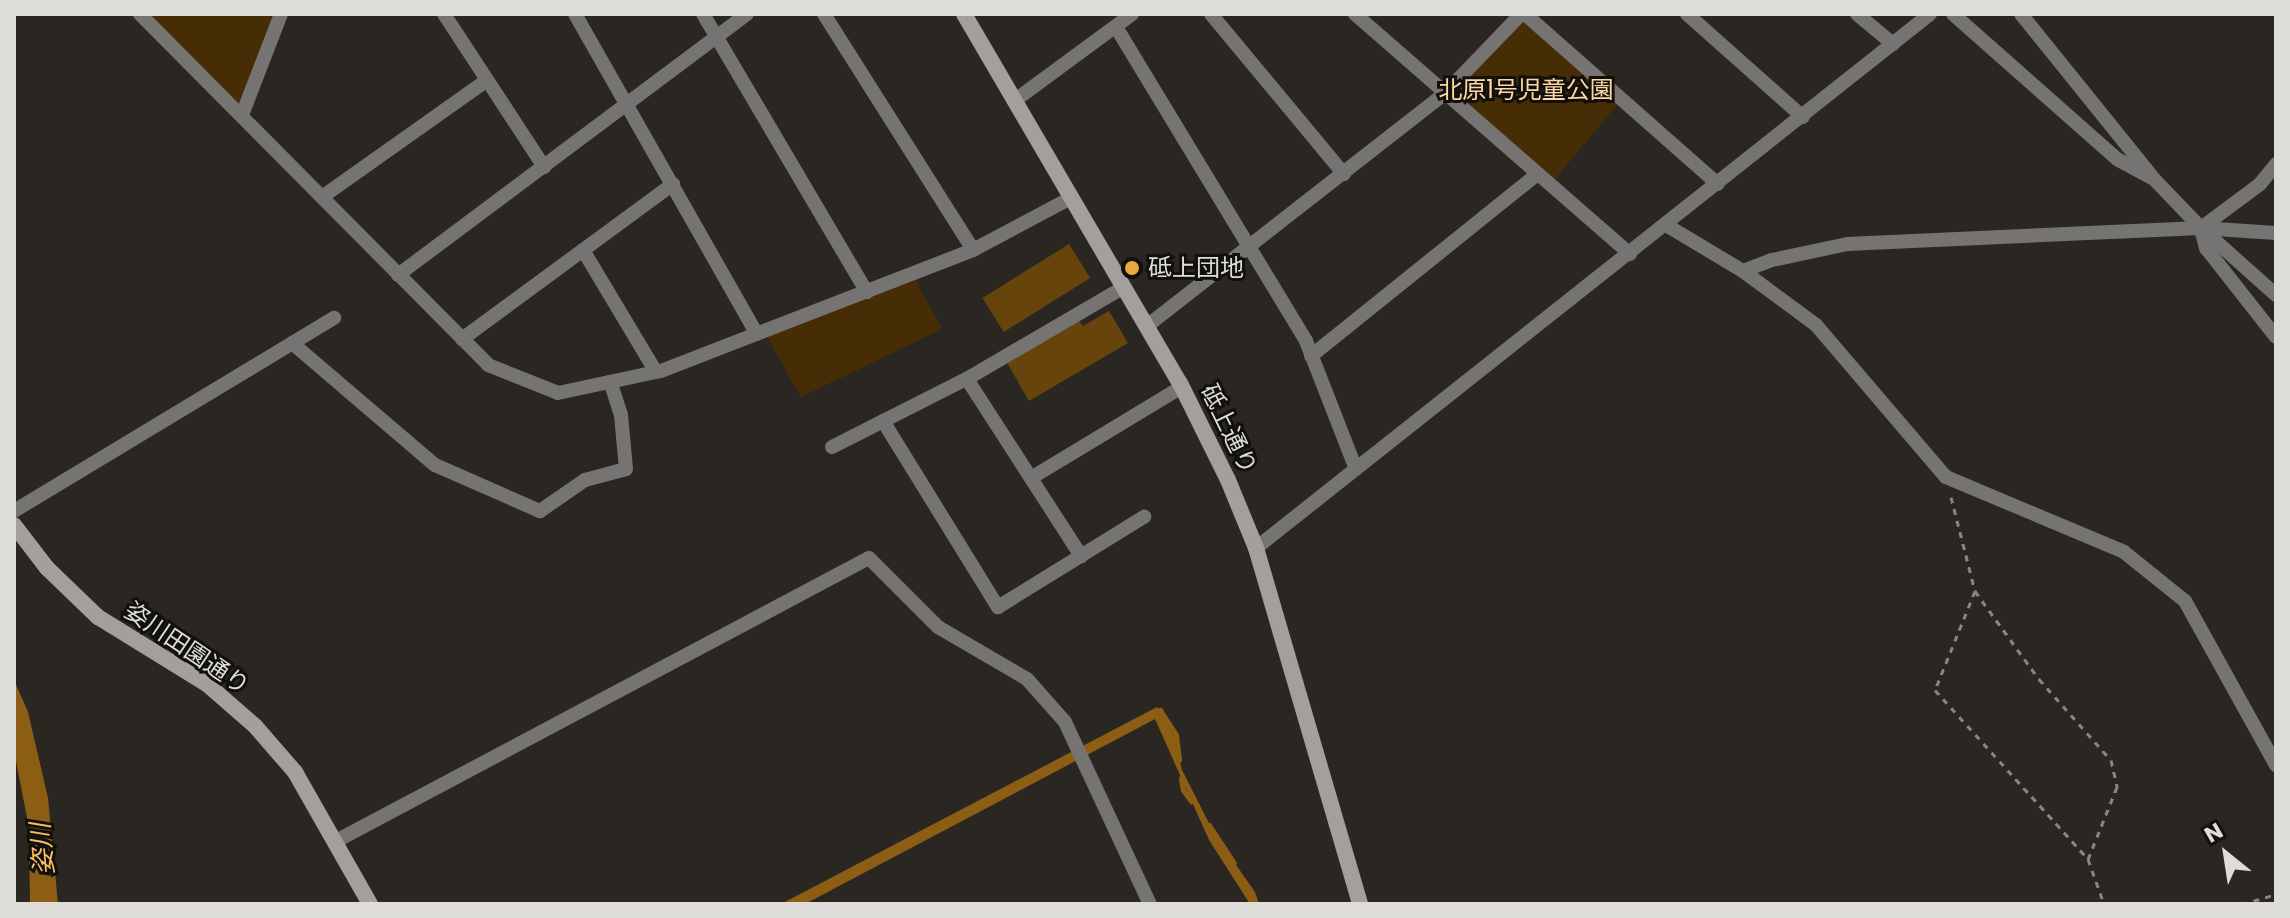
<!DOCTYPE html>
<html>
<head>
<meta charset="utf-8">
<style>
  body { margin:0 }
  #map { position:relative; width:2290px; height:918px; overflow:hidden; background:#2a2723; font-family:Poppins,"Noto Sans JP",sans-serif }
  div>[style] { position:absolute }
  .green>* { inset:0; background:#462d06; transform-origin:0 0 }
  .water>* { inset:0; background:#8b5e14 }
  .stream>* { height:5px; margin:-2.5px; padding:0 2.5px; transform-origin:2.5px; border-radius:2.5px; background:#8b5e14 }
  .building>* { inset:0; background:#66440c; transform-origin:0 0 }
  .path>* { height:3px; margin-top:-1.5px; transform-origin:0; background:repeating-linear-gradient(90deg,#888682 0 6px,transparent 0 12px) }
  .street>* { height:14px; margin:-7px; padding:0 7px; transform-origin:7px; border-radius:7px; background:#767472 }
  .secondary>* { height:16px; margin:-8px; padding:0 8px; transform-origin:8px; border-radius:8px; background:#a29f9c }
  .dots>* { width:22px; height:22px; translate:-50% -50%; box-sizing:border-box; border:4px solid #12100e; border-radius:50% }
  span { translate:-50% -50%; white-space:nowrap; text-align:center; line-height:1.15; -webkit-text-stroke:6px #12100e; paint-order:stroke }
  .park-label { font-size:24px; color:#fdd6a2 }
  .poi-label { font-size:24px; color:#dfddda }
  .left { translate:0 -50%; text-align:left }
  .street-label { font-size:24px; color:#dfddda }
  .water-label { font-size:26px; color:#febe61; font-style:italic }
  .frame { position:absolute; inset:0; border:16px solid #dfddda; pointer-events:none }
  .north { position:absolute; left:2186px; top:814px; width:80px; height:80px; -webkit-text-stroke:6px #12100e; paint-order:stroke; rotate:330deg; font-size:22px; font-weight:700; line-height:32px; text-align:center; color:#dfddda }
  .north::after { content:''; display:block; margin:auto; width:28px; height:36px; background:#dfddda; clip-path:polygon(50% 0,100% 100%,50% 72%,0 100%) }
</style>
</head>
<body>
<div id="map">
  <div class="green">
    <div style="clip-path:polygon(140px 14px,281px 14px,242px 115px)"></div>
    <div style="left:1521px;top:14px;width:132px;height:111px;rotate:40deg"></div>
    <div style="clip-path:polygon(912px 274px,942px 329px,801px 397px,764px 332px)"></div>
  </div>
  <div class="water">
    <div style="clip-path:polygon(14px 680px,28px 712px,48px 798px,58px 904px,30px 904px,29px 828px,14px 751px)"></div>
    <div style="clip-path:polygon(1157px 707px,1174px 736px,1182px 770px,1215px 835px,1255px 892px,1259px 904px,1250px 904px,1209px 840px,1155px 719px,805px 904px,781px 904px)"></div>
  </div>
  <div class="stream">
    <div style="left:1154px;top:713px;width:7px;rotate:-27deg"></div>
    <div style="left:1160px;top:710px;width:30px;rotate:57deg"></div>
    <div style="left:1176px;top:735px;width:25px;rotate:83deg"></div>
    <div style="left:1181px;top:778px;width:12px;rotate:81deg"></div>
    <div style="left:1183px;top:790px;width:14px;rotate:54deg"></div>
    <div style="left:1209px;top:825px;width:45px;rotate:56.7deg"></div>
  </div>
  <div class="building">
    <div style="left:1069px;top:244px;width:40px;height:102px;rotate:58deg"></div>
    <div style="clip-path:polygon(1109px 311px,1128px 343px,1029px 401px,1006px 361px,1078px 319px,1083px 326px)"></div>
  </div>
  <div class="path">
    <div style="left:1951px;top:497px;width:97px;rotate:75.7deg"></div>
    <div style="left:1975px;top:591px;width:107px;rotate:112deg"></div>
    <div style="left:1935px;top:690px;width:228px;rotate:47.8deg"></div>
    <div style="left:2088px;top:859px;width:48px;rotate:70.4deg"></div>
    <div style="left:1975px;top:591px;width:109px;rotate:54deg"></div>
    <div style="left:2039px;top:679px;width:108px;rotate:48.4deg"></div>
    <div style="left:2111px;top:760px;width:28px;rotate:77deg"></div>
    <div style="left:2117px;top:787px;width:78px;rotate:111.9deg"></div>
    <div style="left:2242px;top:904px;width:35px;rotate:-16deg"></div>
  </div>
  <div class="street">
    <div style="left:140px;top:14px;width:494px;rotate:45.2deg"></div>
    <div style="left:488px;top:365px;width:75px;rotate:21.8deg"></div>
    <div style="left:558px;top:393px;width:105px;rotate:-12.1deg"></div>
    <div style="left:661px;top:371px;width:335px;rotate:-21.2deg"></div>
    <div style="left:973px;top:250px;width:111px;rotate:-28deg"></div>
    <div style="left:444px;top:14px;width:183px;rotate:56.8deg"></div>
    <div style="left:575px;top:14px;width:368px;rotate:60.4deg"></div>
    <div style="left:703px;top:14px;width:323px;rotate:59.5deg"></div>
    <div style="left:824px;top:14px;width:279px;rotate:57.7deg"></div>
    <div style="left:1211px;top:14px;width:208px;rotate:50.3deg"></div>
    <div style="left:1355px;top:14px;width:365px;rotate:41.1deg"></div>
    <div style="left:1525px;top:14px;width:257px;rotate:41.4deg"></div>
    <div style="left:1687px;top:14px;width:155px;rotate:41.6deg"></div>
    <div style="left:1857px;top:14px;width:47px;rotate:39.8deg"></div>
    <div style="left:1953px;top:14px;width:219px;rotate:41.5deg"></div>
    <div style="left:2117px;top:159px;width:42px;rotate:28.4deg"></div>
    <div style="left:2154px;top:179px;width:68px;rotate:46.2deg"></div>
    <div style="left:2201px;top:228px;width:101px;rotate:41.8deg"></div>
    <div style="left:2021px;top:14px;width:207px;rotate:51.1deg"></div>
    <div style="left:1116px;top:27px;width:367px;rotate:58.8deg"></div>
    <div style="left:1306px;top:341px;width:137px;rotate:68.7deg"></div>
    <div style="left:1014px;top:101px;width:147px;rotate:-36.4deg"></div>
    <div style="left:242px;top:115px;width:108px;rotate:-68.9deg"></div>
    <div style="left:322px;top:197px;width:202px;rotate:-35.3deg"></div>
    <div style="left:1666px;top:225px;width:90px;rotate:30.9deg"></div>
    <div style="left:1743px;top:271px;width:91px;rotate:36.5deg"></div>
    <div style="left:1816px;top:325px;width:200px;rotate:49.5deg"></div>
    <div style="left:1946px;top:477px;width:193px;rotate:22.8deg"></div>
    <div style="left:2124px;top:552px;width:78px;rotate:38.8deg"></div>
    <div style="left:2185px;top:601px;width:188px;rotate:61deg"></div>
    <div style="left:2201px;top:228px;width:74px;rotate:-36.7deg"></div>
    <div style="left:2260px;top:184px;width:26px;rotate:-51deg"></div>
    <div style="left:2201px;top:229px;width:20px;rotate:75deg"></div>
    <div style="left:2206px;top:248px;width:113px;rotate:51.8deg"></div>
    <div style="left:583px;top:250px;width:142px;rotate:59.1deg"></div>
    <div style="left:1743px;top:271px;width:31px;rotate:-21deg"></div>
    <div style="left:1772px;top:260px;width:77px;rotate:-12deg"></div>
    <div style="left:1847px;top:244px;width:354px;rotate:-2.6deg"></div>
    <div style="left:2201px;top:228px;width:75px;rotate:3.8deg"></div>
    <div style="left:398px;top:275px;width:436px;rotate:-36.8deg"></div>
    <div style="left:1147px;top:326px;width:377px;rotate:-38deg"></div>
    <div style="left:1444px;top:94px;width:111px;rotate:-46.1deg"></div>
    <div style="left:462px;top:339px;width:262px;rotate:-36.3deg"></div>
    <div style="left:292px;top:343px;width:188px;rotate:40.5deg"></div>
    <div style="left:435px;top:465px;width:115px;rotate:23.7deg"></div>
    <div style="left:540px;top:511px;width:55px;rotate:-34.6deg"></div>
    <div style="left:585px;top:480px;width:42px;rotate:-15deg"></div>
    <div style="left:626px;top:469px;width:54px;rotate:-95.3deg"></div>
    <div style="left:621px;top:415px;width:35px;rotate:-108deg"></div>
    <div style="left:1311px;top:356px;width:290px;rotate:-38.8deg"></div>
    <div style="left:967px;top:379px;width:211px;rotate:57.2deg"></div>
    <div style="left:883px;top:421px;width:219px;rotate:58.3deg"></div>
    <div style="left:998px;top:607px;width:172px;rotate:-31.7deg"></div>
    <div style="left:832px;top:447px;width:155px;rotate:-26.9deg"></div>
    <div style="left:970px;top:377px;width:178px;rotate:-30.3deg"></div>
    <div style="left:1031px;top:478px;width:176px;rotate:-31.1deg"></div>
    <div style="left:14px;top:511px;width:374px;rotate:-31.1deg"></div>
    <div style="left:1256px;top:548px;width:860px;rotate:-38.39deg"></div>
    <div style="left:336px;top:841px;width:603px;rotate:-27.97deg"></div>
    <div style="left:869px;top:558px;width:98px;rotate:45deg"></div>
    <div style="left:938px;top:627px;width:103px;rotate:30.3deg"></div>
    <div style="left:1027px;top:679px;width:57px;rotate:48.5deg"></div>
    <div style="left:1065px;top:722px;width:201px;rotate:65deg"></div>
  </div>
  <div class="secondary">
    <div style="left:964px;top:14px;width:428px;rotate:59.7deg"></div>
    <div style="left:1180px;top:383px;width:108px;rotate:63.7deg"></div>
    <div style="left:1228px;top:480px;width:74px;rotate:67.6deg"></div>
    <div style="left:1256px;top:548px;width:371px;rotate:73.7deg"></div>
    <div style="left:14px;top:525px;width:54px;rotate:52.5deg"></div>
    <div style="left:47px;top:568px;width:71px;rotate:43.9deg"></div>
    <div style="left:98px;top:617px;width:129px;rotate:31.7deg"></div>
    <div style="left:208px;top:685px;width:62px;rotate:41.1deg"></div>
    <div style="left:255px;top:726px;width:61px;rotate:49deg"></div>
    <div style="left:295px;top:772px;width:152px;rotate:60.4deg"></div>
  </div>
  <div class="dots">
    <div style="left:1132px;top:268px;background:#eda83b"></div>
  </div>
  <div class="park-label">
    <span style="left:1526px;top:90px">北原1号児童公園</span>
  </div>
  <div class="poi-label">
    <span class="left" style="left:1148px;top:268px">砥上団地</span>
  </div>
  <div class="street-label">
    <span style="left:1229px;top:429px;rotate:64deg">砥上通り</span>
    <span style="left:187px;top:648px;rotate:34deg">姿川田園通り</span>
  </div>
  <div class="water-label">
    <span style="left:43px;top:849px;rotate:-95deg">姿川</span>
  </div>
  <div class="frame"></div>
  <div class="north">N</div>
</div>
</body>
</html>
